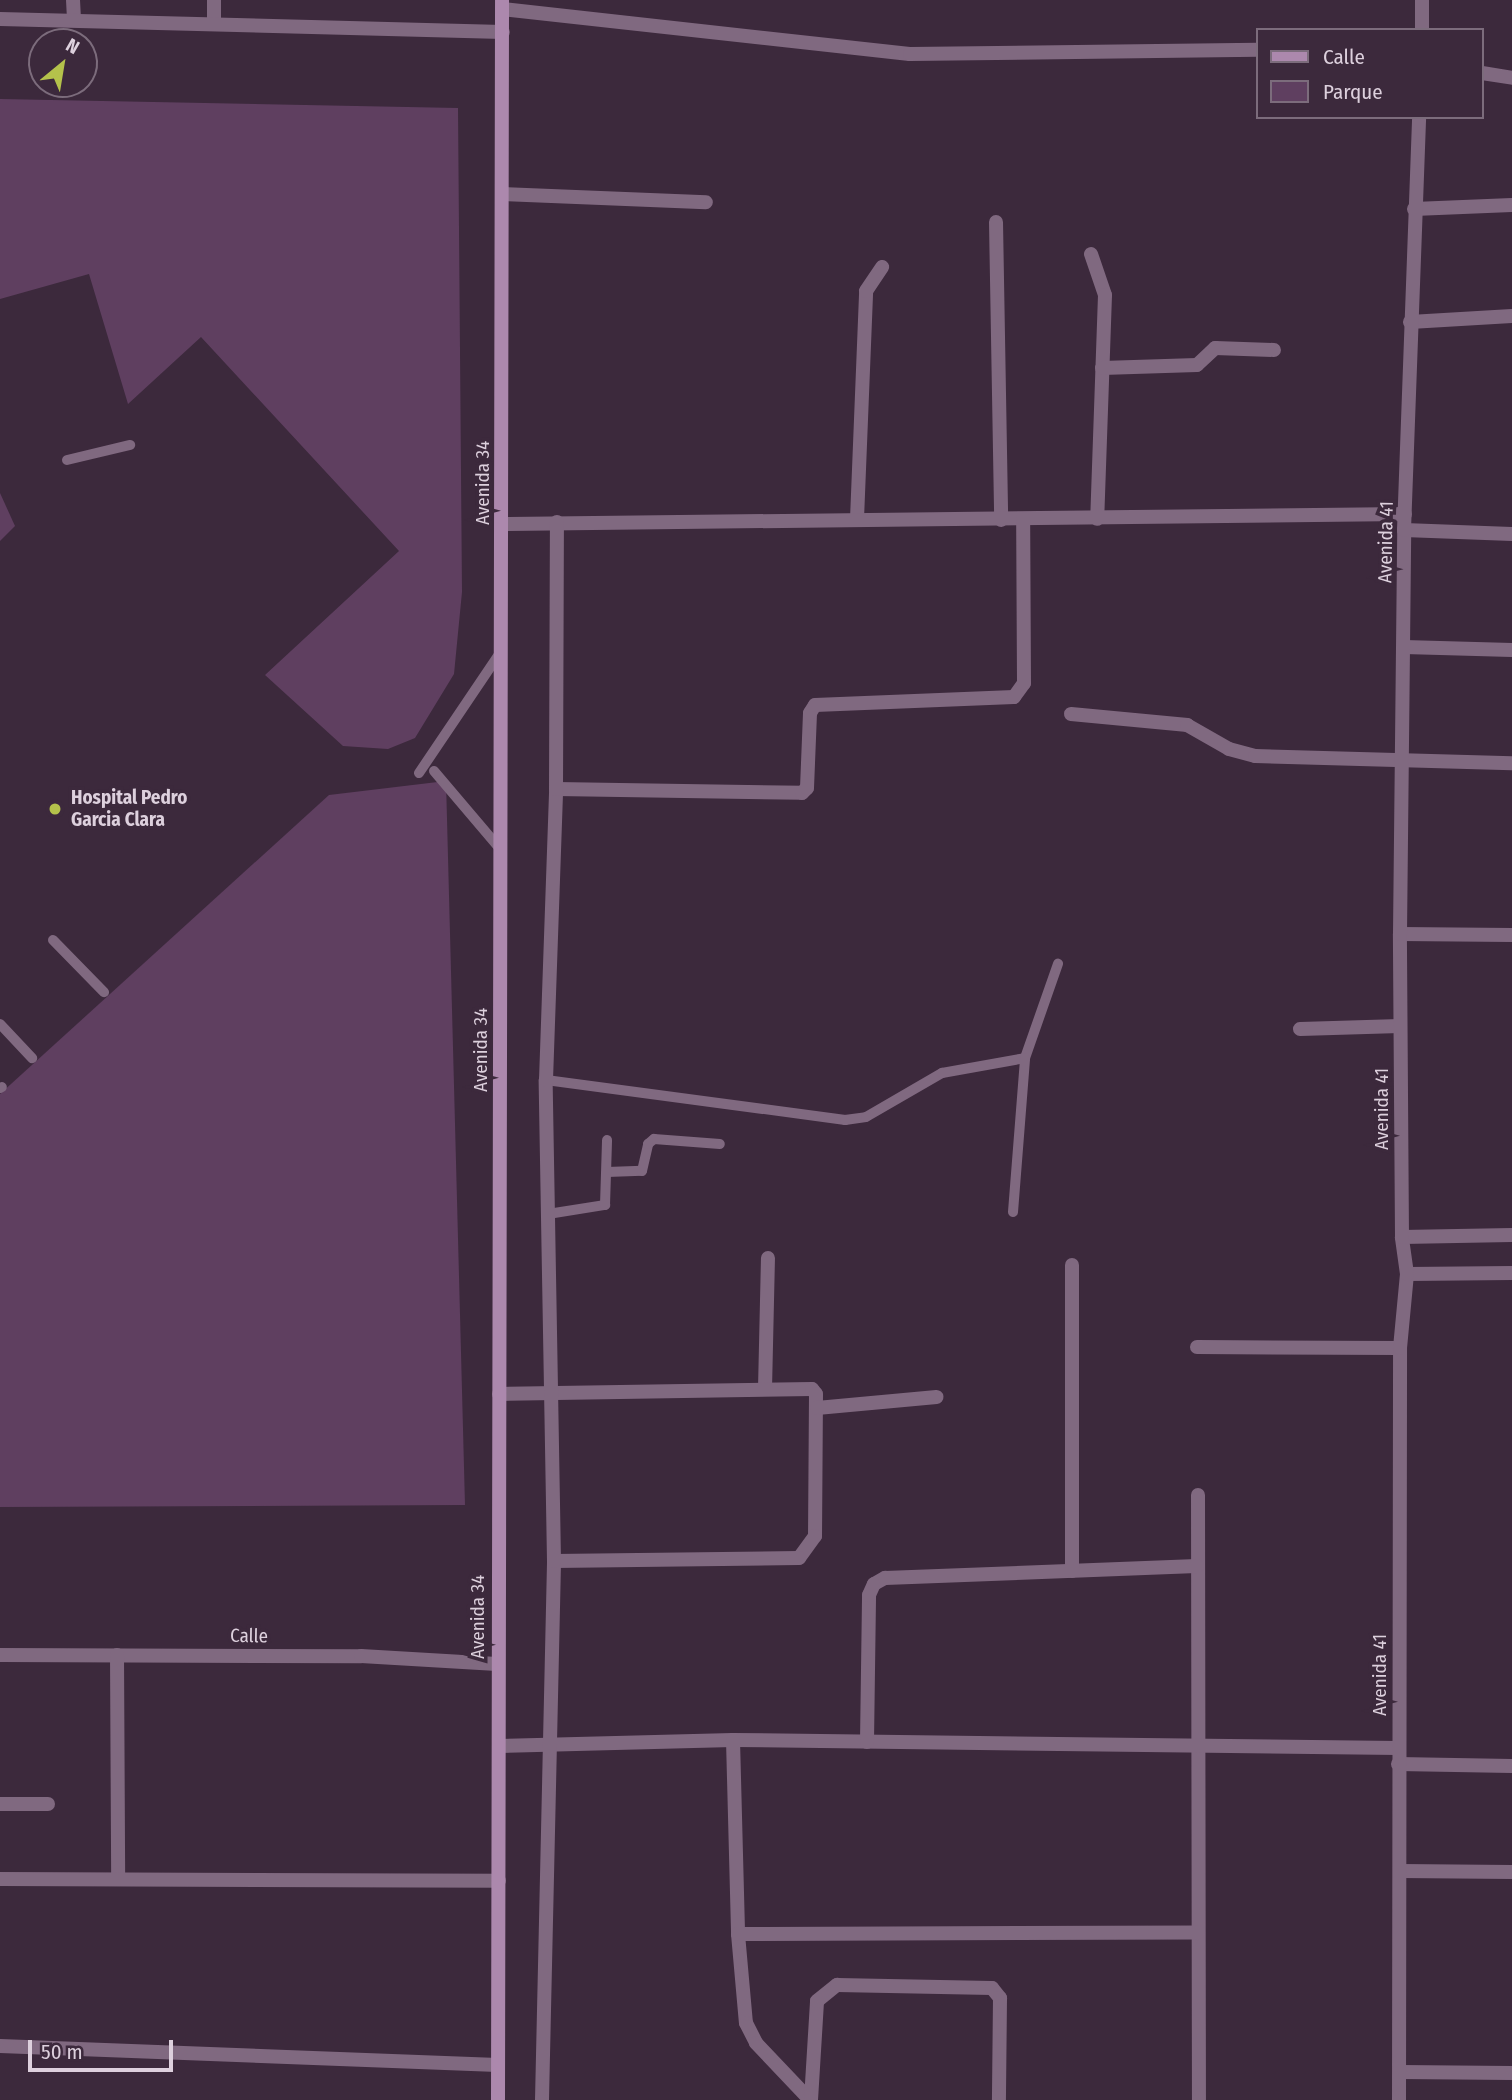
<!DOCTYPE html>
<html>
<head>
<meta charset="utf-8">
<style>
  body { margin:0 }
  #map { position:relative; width:1512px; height:2100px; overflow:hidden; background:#3c293c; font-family:"Fira Sans Condensed",sans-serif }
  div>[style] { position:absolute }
  .green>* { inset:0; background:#5f3f60 }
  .lane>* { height:10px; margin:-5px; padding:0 5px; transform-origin:5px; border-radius:5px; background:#806980 }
  .street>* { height:14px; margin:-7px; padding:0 7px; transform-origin:7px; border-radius:7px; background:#806980 }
  .secondary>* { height:14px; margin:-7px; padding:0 7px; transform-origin:7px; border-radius:7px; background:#ac88ad }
  .dots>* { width:19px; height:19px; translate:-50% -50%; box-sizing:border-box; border:4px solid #3c293c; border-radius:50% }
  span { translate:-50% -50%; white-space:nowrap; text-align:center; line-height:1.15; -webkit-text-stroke:7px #3c293c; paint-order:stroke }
  .street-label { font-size:19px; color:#ddd0dd }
  .poi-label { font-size:19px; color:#ddd0dd; font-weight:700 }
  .left { translate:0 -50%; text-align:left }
  .legend { position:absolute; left:1256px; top:28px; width:228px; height:91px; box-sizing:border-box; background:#3c293c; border:2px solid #7c6c7c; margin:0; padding:9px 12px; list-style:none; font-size:21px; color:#ddd0dd }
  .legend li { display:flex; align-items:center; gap:14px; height:35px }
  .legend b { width:35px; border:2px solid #7c6c7c }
  .north { position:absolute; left:28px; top:28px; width:70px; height:70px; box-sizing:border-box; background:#3c293c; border:2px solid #7c6c7c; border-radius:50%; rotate:30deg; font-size:19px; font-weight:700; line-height:28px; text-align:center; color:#ddd0dd }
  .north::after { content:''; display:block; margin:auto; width:24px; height:32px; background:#b4c24b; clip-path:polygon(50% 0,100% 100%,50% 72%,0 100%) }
  .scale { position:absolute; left:28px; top:2040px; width:145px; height:32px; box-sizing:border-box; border:4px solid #ddd0dd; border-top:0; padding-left:9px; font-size:21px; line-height:24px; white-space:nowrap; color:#ddd0dd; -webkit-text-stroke:5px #3c293c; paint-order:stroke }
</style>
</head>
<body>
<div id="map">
  <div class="green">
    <div style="clip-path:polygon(0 99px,458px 108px,462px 592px,454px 674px,415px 738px,388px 749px,343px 746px,265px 675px,399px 551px,201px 337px,128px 404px,89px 274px,0 299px)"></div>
    <div style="clip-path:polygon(0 493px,15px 526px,0 541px)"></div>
    <div style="clip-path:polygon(446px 781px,465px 1505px,0 1507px,0 1094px,329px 795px)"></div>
  </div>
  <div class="lane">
    <div style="left:67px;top:460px;width:65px;rotate:-13.4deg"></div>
    <div style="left:434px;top:771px;width:104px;rotate:49.7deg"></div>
    <div style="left:419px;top:773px;width:145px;rotate:-56deg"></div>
    <div style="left:53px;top:940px;width:73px;rotate:45.6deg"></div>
    <div style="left:0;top:1024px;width:47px;rotate:46.7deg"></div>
    <div style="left:546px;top:1080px;width:302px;rotate:7.6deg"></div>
    <div style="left:845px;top:1120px;width:21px;rotate:-8deg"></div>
    <div style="left:866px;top:1117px;width:88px;rotate:-30.1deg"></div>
    <div style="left:942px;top:1073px;width:84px;rotate:-10.2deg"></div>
    <div style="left:1025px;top:1058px;width:100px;rotate:-70.7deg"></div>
    <div style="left:0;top:1088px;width:2px;rotate:-27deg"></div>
    <div style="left:607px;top:1172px;width:35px;rotate:-2deg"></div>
    <div style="left:642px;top:1171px;width:28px;rotate:-77deg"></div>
    <div style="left:648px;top:1144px;width:8px;rotate:-40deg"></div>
    <div style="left:654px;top:1139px;width:66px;rotate:4.3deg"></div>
    <div style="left:1013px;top:1212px;width:154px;rotate:-85.5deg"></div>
    <div style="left:548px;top:1214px;width:58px;rotate:-9deg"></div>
    <div style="left:605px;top:1205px;width:65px;rotate:-88.2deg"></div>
  </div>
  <div class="street">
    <div style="left:73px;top:0;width:19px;rotate:87deg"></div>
    <div style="left:214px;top:0;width:23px;rotate:90deg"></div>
    <div style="left:502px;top:9px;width:410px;rotate:6.3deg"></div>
    <div style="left:910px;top:54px;width:348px;rotate:-0.7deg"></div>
    <div style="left:0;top:19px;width:503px;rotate:1.48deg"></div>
    <div style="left:1422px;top:30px;width:30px;rotate:-90deg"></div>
    <div style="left:1482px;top:73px;width:30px;rotate:9deg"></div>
    <div style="left:503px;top:194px;width:203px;rotate:2.3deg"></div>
    <div style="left:1414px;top:209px;width:98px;rotate:-2.3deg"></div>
    <div style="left:996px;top:222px;width:298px;rotate:89deg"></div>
    <div style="left:1091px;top:254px;width:43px;rotate:71.1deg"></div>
    <div style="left:1105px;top:295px;width:224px;rotate:92deg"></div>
    <div style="left:1410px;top:322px;width:102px;rotate:-3.4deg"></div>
    <div style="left:1102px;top:368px;width:95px;rotate:-1.8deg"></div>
    <div style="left:1197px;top:365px;width:25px;rotate:-43deg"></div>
    <div style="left:1215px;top:348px;width:59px;rotate:1.9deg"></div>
    <div style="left:857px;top:519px;width:228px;rotate:-87.7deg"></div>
    <div style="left:866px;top:291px;width:29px;rotate:-56deg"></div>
    <div style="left:502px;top:524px;width:903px;rotate:-0.63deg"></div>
    <div style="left:1404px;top:530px;width:108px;rotate:2.1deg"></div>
    <div style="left:1404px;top:647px;width:108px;rotate:1.6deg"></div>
    <div style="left:1071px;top:714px;width:117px;rotate:5.4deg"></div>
    <div style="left:1187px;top:725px;width:48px;rotate:29.7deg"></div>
    <div style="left:1229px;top:749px;width:27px;rotate:15deg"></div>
    <div style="left:1255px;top:756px;width:257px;rotate:1.6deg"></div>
    <div style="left:556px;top:789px;width:246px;rotate:0.9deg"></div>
    <div style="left:802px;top:793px;width:7px;rotate:-45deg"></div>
    <div style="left:807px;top:788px;width:75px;rotate:-87.7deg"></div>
    <div style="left:810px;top:713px;width:9px;rotate:-58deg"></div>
    <div style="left:815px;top:705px;width:199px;rotate:-2.3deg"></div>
    <div style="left:1014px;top:697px;width:17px;rotate:-54deg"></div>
    <div style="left:1024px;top:683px;width:164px;rotate:-90.3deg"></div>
    <div style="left:1400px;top:934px;width:112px;rotate:0.5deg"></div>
    <div style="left:1300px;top:1029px;width:100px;rotate:-1.7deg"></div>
    <div style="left:1402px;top:1237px;width:110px;rotate:-1deg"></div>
    <div style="left:1407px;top:1274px;width:105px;rotate:-0.5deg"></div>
    <div style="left:1197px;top:1347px;width:203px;rotate:0.3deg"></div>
    <div style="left:765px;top:1389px;width:131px;rotate:-88.7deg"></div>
    <div style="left:499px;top:1394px;width:313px;rotate:-0.9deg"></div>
    <div style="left:812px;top:1389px;width:6px;rotate:51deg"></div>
    <div style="left:816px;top:1394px;width:142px;rotate:90.4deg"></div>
    <div style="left:815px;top:1536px;width:27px;rotate:126deg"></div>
    <div style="left:799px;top:1558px;width:245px;rotate:179.3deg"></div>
    <div style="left:817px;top:1408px;width:120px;rotate:-5.3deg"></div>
    <div style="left:1198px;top:1495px;width:605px;rotate:89.91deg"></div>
    <div style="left:1072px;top:1571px;width:306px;rotate:-90deg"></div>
    <div style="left:0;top:1655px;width:361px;rotate:0.2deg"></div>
    <div style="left:361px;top:1656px;width:136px;rotate:3.4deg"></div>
    <div style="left:117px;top:1655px;width:224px;rotate:89.7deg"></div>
    <div style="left:733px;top:1740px;width:665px;rotate:0.69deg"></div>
    <div style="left:867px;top:1742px;width:147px;rotate:-89.2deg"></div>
    <div style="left:869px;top:1595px;width:12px;rotate:-66deg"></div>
    <div style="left:874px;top:1584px;width:13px;rotate:-29deg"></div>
    <div style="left:885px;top:1578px;width:312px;rotate:-2.2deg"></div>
    <div style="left:500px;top:1746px;width:233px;rotate:-1.5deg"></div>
    <div style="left:733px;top:1740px;width:194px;rotate:88.5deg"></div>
    <div style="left:738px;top:1934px;width:89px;rotate:84.9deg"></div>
    <div style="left:746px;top:2023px;width:22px;rotate:63deg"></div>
    <div style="left:756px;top:2043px;width:79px;rotate:46.5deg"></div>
    <div style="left:1398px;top:1764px;width:114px;rotate:1deg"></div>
    <div style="left:0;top:1804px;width:48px"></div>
    <div style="left:1400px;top:1871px;width:112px;rotate:0.5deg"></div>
    <div style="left:0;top:1879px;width:499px;rotate:0.2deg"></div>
    <div style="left:738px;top:1934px;width:460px;rotate:-0.2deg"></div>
    <div style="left:0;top:2046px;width:498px;rotate:2.2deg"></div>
    <div style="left:1400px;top:2072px;width:112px;rotate:0.5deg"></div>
    <div style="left:542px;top:2100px;width:539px;rotate:-88.72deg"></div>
    <div style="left:554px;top:1561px;width:481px;rotate:-91deg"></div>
    <div style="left:546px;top:1080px;width:291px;rotate:-88deg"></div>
    <div style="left:556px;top:789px;width:267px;rotate:-89.8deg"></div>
    <div style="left:811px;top:2100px;width:99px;rotate:-86.5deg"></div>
    <div style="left:817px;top:2001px;width:26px;rotate:-39deg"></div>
    <div style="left:837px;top:1985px;width:155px;rotate:1.1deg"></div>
    <div style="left:992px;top:1988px;width:13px;rotate:51deg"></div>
    <div style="left:1000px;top:1998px;width:102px;rotate:90.6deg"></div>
    <div style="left:1399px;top:2100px;width:752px;rotate:-89.92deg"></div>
    <div style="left:1400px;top:1348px;width:74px;rotate:-84.6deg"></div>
    <div style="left:1407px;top:1274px;width:37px;rotate:-98deg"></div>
    <div style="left:1402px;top:1237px;width:303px;rotate:-90.4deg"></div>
    <div style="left:1400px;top:934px;width:404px;rotate:-89.4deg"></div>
    <div style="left:1404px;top:530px;width:413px;rotate:-87.9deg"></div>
  </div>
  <div class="secondary">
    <div style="left:498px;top:2100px;width:2100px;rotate:-89.89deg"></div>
  </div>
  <div class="dots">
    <div style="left:55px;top:809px;background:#b4c24b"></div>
  </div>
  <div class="street-label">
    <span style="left:483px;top:483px;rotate:-90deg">Avenida 34</span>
    <span style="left:1386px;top:542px;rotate:-89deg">Avenida 41</span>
    <span style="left:481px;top:1050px;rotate:-90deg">Avenida 34</span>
    <span style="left:1382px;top:1109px;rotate:-90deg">Avenida 41</span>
    <span style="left:478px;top:1617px;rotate:-90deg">Avenida 34</span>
    <span style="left:249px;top:1636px;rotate:1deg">Calle</span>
    <span style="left:1380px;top:1675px;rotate:-90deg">Avenida 41</span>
  </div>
  <div class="poi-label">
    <span class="left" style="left:71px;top:809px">Hospital Pedro<br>Garcia Clara</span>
  </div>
  <ul class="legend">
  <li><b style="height:9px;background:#ac88ad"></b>Calle</li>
  <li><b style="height:19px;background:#5f3f60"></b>Parque</li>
  </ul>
  <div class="north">N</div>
  <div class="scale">50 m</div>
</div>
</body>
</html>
